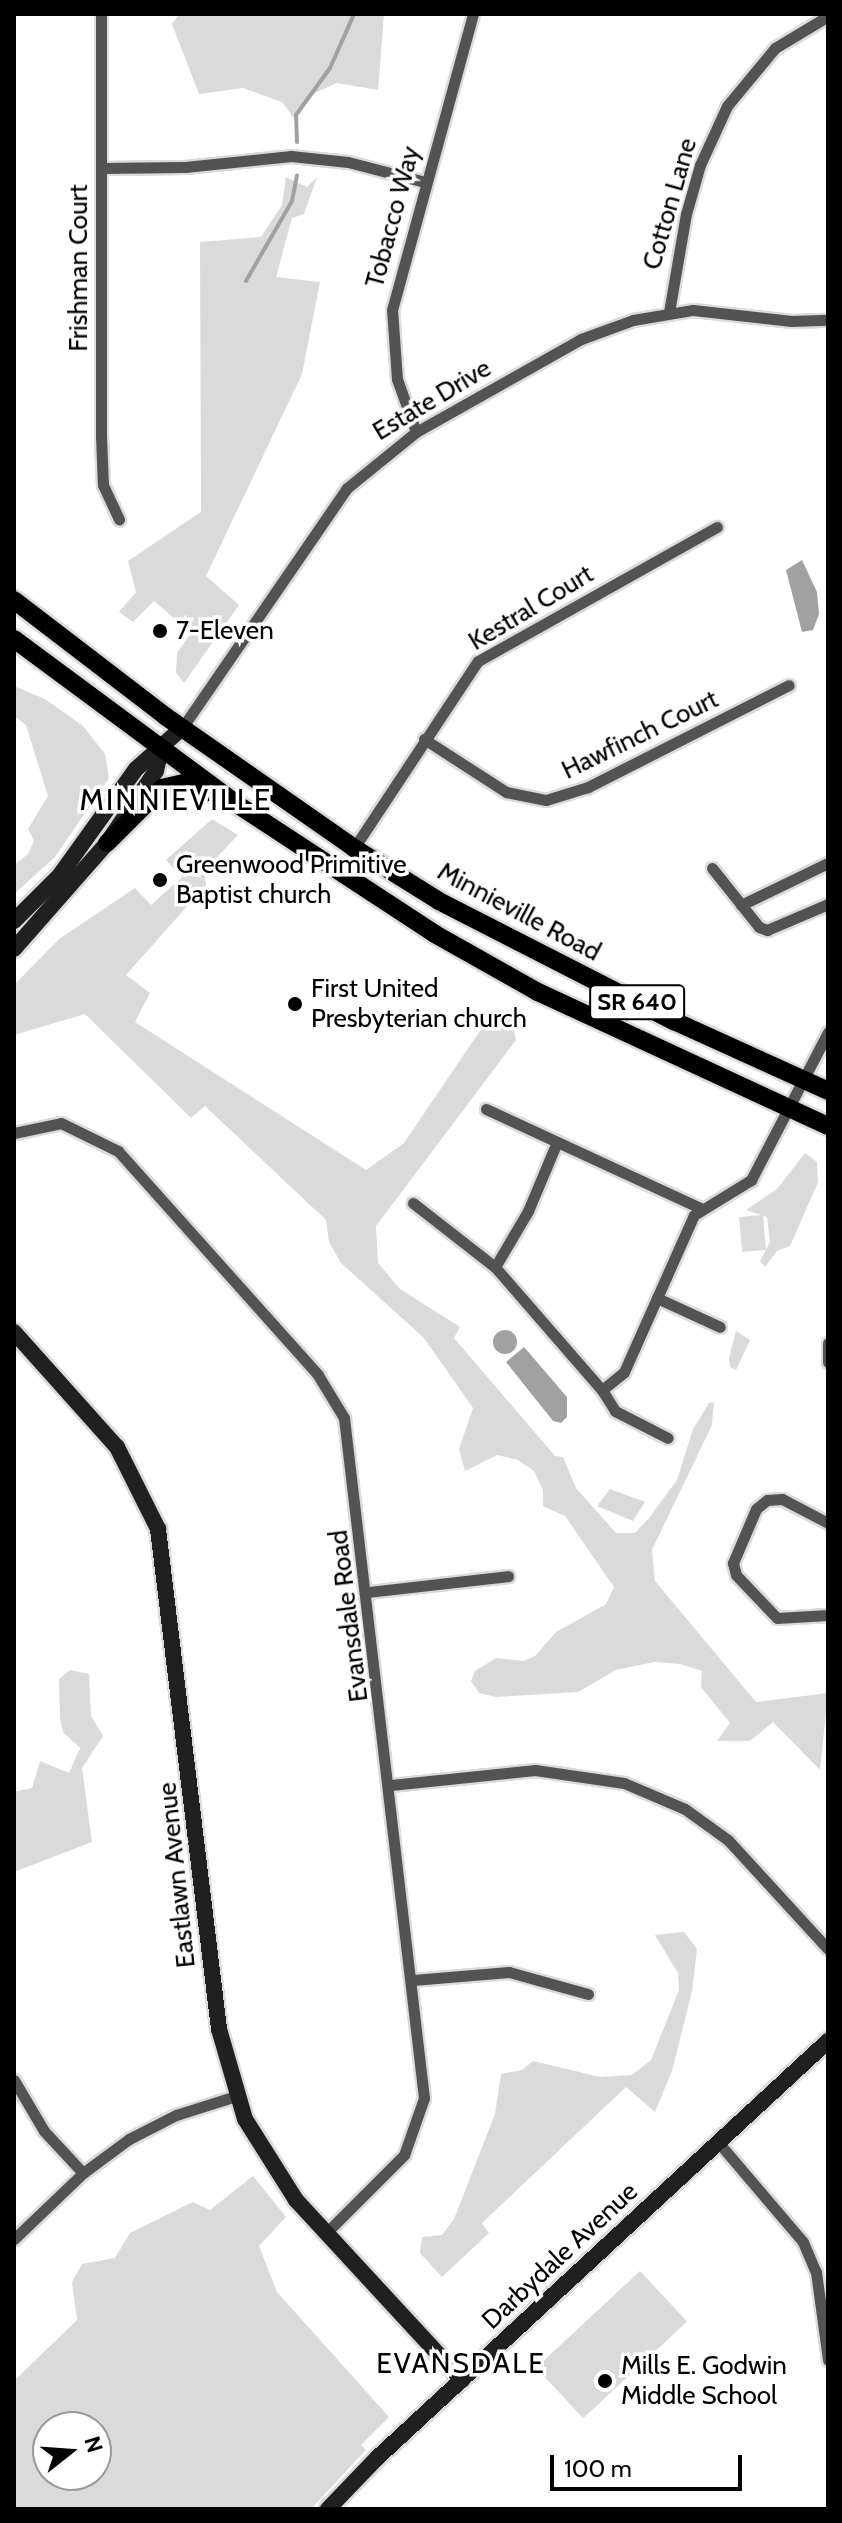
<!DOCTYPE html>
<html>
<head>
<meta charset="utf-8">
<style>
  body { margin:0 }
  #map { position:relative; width:842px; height:2523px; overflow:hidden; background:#fff; font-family:Cabin,sans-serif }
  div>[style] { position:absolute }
  .green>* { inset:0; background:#dadada; transform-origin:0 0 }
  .water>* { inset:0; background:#a1a1a1 }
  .round { border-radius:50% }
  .stream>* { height:4px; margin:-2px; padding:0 2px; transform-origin:2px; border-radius:2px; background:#a1a1a1 }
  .roads { filter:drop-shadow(2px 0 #dbdbdb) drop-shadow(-2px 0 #dbdbdb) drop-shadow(0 2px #dbdbdb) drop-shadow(0 -2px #dbdbdb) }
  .street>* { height:11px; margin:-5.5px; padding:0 5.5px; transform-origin:5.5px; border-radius:5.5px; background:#535353 }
  .secondary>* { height:16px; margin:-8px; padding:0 8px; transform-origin:8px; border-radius:8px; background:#202020 }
  .primary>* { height:18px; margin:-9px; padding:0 9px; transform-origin:9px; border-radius:9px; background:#000 }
  .dots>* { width:22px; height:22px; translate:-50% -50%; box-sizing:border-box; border:4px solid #fff; border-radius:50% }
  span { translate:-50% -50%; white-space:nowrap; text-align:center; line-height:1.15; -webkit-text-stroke:7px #fff; paint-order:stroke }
  .shield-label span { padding:2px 6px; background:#fff; border:2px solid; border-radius:6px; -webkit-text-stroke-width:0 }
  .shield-label { font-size:24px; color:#000; font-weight:700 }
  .street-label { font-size:26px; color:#000 }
  .poi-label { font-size:26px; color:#000 }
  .left { translate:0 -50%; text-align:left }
  .neighbourhood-label { font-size:28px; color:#000; letter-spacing:2px }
  .quarter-label { font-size:30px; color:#000; letter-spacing:2px }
  .frame { position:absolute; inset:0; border:16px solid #000; pointer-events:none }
  .north { position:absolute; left:32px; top:2411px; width:80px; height:80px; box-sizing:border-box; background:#fff; border:2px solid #999; border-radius:50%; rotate:73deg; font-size:22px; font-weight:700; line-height:32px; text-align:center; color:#000 }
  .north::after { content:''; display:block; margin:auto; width:28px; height:36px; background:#000; clip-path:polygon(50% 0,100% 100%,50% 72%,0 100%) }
  .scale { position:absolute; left:550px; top:2455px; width:192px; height:36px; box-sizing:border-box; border:4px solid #000; border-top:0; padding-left:10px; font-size:24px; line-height:28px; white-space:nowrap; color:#000; -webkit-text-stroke:6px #fff; paint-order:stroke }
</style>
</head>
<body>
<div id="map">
  <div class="green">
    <div style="clip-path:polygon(179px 14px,384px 14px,378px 90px,337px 83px,315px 93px,300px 106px,296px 121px,282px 102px,243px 88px,199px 94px,172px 24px)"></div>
    <div style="clip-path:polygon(286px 177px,307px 187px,317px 177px,304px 214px,292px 218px,276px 277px,320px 282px,302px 374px,206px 576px,239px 605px,184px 683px,176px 673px,177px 653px,191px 633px,154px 601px,133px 622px,119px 612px,136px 592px,128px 561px,201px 512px,200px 242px,261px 237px,282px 205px)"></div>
    <div style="clip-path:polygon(14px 686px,45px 699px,83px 726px,105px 754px,109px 778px,55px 857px,14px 894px,14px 865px,28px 854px,34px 841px,28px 829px,48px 796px,26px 725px,14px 716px)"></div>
    <div style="clip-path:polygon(212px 819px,238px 835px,204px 871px,206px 885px,126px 975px,150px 993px,135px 1022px,366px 1170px,404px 1143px,494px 1010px,510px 1012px,516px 1040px,376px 1226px,378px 1263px,400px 1289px,460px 1327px,454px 1338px,555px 1456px,563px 1457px,576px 1488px,616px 1533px,635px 1533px,649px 1518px,677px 1480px,693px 1429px,709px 1403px,714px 1402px,712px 1425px,652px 1550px,655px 1581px,756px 1702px,828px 1693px,820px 1770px,773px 1722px,750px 1741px,717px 1741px,730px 1723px,701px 1687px,702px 1671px,680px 1664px,654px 1662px,616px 1670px,578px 1692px,496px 1697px,479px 1693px,471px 1681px,475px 1671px,496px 1658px,524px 1661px,535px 1656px,556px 1632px,606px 1604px,614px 1587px,565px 1516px,543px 1506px,543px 1490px,534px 1471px,518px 1460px,497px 1455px,465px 1471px,459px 1449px,473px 1408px,438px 1358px,423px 1337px,341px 1263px,329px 1242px,326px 1220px,205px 1106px,191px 1118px,85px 1014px,14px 1035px,14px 985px,59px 939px,135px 888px,151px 905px,182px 877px,166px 860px)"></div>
    <div style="clip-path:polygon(805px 1153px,817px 1162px,818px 1182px,790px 1246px,777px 1251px,765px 1267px,760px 1261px,770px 1242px,767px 1217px,746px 1210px,777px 1189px)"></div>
    <div style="left:763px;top:1215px;width:35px;height:24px;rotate:85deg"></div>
    <div style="clip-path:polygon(736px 1331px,750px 1340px,736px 1370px,730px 1367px,729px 1358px)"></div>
    <div style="clip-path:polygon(610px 1489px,645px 1502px,633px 1521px,597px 1506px)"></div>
    <div style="clip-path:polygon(70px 1670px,89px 1674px,91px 1716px,103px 1736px,82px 1768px,92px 1842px,14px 1872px,14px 1792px,32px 1788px,40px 1761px,69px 1773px,80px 1748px,63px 1732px,60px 1719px,59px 1679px)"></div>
    <div style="clip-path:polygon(684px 1932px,697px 1949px,692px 1991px,672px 2071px,655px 2112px,626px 2087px,482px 2223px,489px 2233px,442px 2277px,420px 2253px,422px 2237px,442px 2235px,454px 2219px,495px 2114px,501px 2074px,522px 2070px,533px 2061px,600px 2077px,632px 2075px,651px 2060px,679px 1990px,678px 1973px,655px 1935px)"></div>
    <div style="clip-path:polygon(evenodd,253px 2176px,286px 2217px,259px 2246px,277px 2292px,389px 2417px,361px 2445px,366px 2450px,311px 2509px,14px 2509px,14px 2381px,77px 2320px,72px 2282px,82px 2264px,115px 2258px,130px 2233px,193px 2202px,210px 2210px,253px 2176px,48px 2427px,96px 2427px,96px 2475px,48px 2475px,48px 2427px)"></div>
    <div style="left:640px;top:2271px;width:69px;height:142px;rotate:47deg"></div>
  </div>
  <div class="water">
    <div style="clip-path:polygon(802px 560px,817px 592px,819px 614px,813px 630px,802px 632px,786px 570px)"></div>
    <div class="round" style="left:493px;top:1330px;width:24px;height:24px"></div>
    <div style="clip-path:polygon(524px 1347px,567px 1397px,567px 1417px,561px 1423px,553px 1421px,506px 1362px)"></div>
  </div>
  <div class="stream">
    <div style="left:297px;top:142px;width:27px;rotate:-92deg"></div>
    <div style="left:296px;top:115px;width:58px;rotate:-54.1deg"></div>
    <div style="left:330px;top:68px;width:59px;rotate:-66deg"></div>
    <div style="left:246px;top:281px;width:92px;rotate:-60.1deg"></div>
    <div style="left:292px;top:201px;width:26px;rotate:-79deg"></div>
  </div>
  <div class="roads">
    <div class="street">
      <div style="left:101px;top:14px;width:422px;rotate:90deg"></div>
      <div style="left:101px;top:436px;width:49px;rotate:87.7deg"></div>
      <div style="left:103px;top:485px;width:38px;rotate:65deg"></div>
      <div style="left:101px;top:168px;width:84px;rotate:-0.7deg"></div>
      <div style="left:185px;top:167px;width:107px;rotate:-5.9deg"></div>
      <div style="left:291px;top:156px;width:57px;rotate:6deg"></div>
      <div style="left:348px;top:162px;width:80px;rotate:14.6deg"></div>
      <div style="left:669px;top:312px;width:99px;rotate:-80.2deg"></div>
      <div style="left:686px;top:214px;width:51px;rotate:-74.1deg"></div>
      <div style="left:700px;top:165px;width:65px;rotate:-65.4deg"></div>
      <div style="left:727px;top:106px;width:75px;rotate:-50.4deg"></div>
      <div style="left:775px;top:48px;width:62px;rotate:-31.1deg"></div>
      <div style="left:416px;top:432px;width:56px;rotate:-109.7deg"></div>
      <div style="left:397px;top:379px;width:69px;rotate:-94.1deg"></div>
      <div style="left:392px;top:310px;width:307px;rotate:-74.7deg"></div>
      <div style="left:182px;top:728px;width:291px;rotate:-55.5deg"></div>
      <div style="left:347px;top:488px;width:89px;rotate:-39.1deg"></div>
      <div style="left:416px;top:432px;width:189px;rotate:-29.4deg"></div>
      <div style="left:581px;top:339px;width:55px;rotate:-20.1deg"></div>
      <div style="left:633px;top:320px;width:61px;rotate:-9.5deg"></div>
      <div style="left:693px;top:310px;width:99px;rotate:6.4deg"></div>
      <div style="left:791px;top:321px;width:37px;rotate:-2deg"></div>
      <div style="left:424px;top:739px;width:98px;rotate:32.9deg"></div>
      <div style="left:506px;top:792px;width:41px;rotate:11.3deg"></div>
      <div style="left:546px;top:800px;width:44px;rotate:-17.2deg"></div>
      <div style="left:588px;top:787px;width:225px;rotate:-26.9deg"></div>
      <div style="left:354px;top:848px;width:224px;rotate:-56.5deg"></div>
      <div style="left:478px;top:661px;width:274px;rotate:-29.3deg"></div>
      <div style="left:712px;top:868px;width:75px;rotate:51.5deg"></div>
      <div style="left:759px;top:927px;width:9px;rotate:21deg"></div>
      <div style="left:767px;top:930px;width:66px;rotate:-23.1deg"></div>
      <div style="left:741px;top:905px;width:97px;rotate:-25.8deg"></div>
      <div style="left:486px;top:1109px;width:236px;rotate:24.8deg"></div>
      <div style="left:14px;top:1133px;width:48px;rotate:-12deg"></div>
      <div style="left:61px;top:1123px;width:64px;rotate:26.2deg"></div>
      <div style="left:118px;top:1151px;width:300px;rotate:48.2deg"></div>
      <div style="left:318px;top:1375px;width:50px;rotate:58.8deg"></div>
      <div style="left:344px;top:1418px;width:685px;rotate:83.29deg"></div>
      <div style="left:424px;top:2098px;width:60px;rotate:109.3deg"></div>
      <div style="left:404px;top:2155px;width:110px;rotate:135deg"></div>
      <div style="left:557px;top:1142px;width:75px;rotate:112.8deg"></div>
      <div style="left:528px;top:1211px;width:65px;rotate:120.5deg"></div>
      <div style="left:495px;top:1267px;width:163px;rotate:49deg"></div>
      <div style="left:602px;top:1390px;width:28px;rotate:-39deg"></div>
      <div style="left:624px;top:1372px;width:172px;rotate:-66deg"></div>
      <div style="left:694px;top:1215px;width:67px;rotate:-31.6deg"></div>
      <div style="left:751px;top:1180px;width:167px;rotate:-62.5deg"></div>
      <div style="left:413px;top:1203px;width:104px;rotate:38deg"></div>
      <div style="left:657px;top:1298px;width:69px;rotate:24.7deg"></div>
      <div style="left:828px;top:1343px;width:19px;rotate:90deg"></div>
      <div style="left:602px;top:1390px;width:25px;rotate:58deg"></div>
      <div style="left:615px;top:1411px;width:59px;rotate:27deg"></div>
      <div style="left:828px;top:1523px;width:52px;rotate:-152.4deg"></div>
      <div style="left:782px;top:1499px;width:15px;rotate:176deg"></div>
      <div style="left:767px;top:1500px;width:14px;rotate:141deg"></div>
      <div style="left:756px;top:1509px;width:59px;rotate:113.1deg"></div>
      <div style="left:733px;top:1563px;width:12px;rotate:76deg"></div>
      <div style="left:736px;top:1575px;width:59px;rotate:46.4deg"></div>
      <div style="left:777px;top:1618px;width:51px;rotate:-3.4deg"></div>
      <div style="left:368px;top:1592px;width:141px;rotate:-6.5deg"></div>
      <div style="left:391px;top:1785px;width:145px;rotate:-5.9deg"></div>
      <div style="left:535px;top:1770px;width:90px;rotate:8.3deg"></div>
      <div style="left:624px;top:1783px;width:66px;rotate:23.1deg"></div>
      <div style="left:685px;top:1809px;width:53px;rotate:35.8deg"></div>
      <div style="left:728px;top:1840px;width:148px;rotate:47.5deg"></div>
      <div style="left:413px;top:1980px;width:96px;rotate:-4.8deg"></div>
      <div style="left:509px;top:1972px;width:82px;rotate:15.6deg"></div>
      <div style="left:14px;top:2080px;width:59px;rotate:59.5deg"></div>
      <div style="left:44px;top:2131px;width:57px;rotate:47.1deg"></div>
      <div style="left:718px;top:2142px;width:131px;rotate:49.6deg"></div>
      <div style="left:803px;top:2242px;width:33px;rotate:67deg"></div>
      <div style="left:816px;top:2272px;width:89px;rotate:82.2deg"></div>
      <div style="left:14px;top:2239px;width:95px;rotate:-43.7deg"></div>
      <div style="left:83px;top:2173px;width:57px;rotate:-36.5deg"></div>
      <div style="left:129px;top:2139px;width:53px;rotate:-27.1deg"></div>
      <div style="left:176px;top:2115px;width:63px;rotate:-17.6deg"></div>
    </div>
    <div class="secondary">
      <div style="left:14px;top:921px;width:65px;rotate:-45deg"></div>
      <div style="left:60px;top:875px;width:130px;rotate:-54.4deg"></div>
      <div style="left:136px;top:769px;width:62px;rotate:-41.7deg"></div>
      <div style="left:14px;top:949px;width:141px;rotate:-48.7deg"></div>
      <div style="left:107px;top:843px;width:87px;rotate:-55.8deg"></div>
      <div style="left:156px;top:771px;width:22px;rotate:-77deg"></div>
      <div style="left:14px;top:1332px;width:154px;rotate:48.2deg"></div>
      <div style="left:117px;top:1447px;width:92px;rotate:63.4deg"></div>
      <div style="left:158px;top:1529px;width:504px;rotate:83.04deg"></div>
      <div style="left:219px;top:2029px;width:94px;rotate:73.9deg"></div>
      <div style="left:245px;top:2119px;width:96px;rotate:57.8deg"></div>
      <div style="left:296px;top:2200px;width:245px;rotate:47.3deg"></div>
      <div style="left:328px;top:2509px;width:71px;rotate:-46.1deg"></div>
      <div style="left:377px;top:2458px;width:614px;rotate:-42.76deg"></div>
    </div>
    <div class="primary">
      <div style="left:14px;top:600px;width:190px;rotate:37.5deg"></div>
      <div style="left:165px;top:716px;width:231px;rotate:34.9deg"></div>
      <div style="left:354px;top:848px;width:100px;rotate:31.9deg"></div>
      <div style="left:439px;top:901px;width:264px;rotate:27.1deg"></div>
      <div style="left:674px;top:1021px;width:169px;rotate:24.4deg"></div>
      <div style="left:14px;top:639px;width:279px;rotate:36.5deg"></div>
      <div style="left:238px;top:805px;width:235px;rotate:33.2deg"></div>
      <div style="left:435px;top:934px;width:118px;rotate:29.4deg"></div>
      <div style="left:538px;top:992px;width:319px;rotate:24.8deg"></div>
      <div style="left:107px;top:843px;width:78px;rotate:-45deg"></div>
      <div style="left:162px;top:788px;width:23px;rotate:-13deg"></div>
      <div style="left:184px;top:783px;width:28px;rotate:19deg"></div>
    </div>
  </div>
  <div class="dots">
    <div style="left:160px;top:631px;background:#000"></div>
    <div style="left:160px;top:880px;background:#000"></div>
    <div style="left:295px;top:1004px;background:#000"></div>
    <div style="left:605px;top:2381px;background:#000"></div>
  </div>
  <div class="shield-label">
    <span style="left:637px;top:1002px">SR 640</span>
  </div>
  <div class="street-label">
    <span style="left:670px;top:204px;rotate:-74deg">Cotton Lane</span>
    <span style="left:393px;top:217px;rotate:-75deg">Tobacco Way</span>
    <span style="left:79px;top:268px;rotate:-90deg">Frishman Court</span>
    <span style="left:432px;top:400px;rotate:-31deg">Estate Drive</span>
    <span style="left:531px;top:608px;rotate:-31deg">Kestral Court</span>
    <span style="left:640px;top:735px;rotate:-26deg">Hawfinch Court</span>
    <span style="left:519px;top:912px;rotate:28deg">Minnieville Road</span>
    <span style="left:349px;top:1616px;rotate:-97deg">Evansdale Road</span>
    <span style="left:177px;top:1875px;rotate:-96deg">Eastlawn Avenue</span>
    <span style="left:560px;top:2256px;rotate:-43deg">Darbydale Avenue</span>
  </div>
  <div class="poi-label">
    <span class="left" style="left:176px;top:631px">7-Eleven</span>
    <span class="left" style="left:176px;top:880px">Greenwood Primitive<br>Baptist church</span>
    <span class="left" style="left:311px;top:1004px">First United<br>Presbyterian church</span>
    <span class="left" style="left:621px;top:2381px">Mills E. Godwin<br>Middle School</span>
  </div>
  <div class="neighbourhood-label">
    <span style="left:461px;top:2363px">EVANSDALE</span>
  </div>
  <div class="quarter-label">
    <span style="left:176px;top:800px">MINNIEVILLE</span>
  </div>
  <div class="frame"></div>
  <div class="north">N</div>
  <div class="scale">100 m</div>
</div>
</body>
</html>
